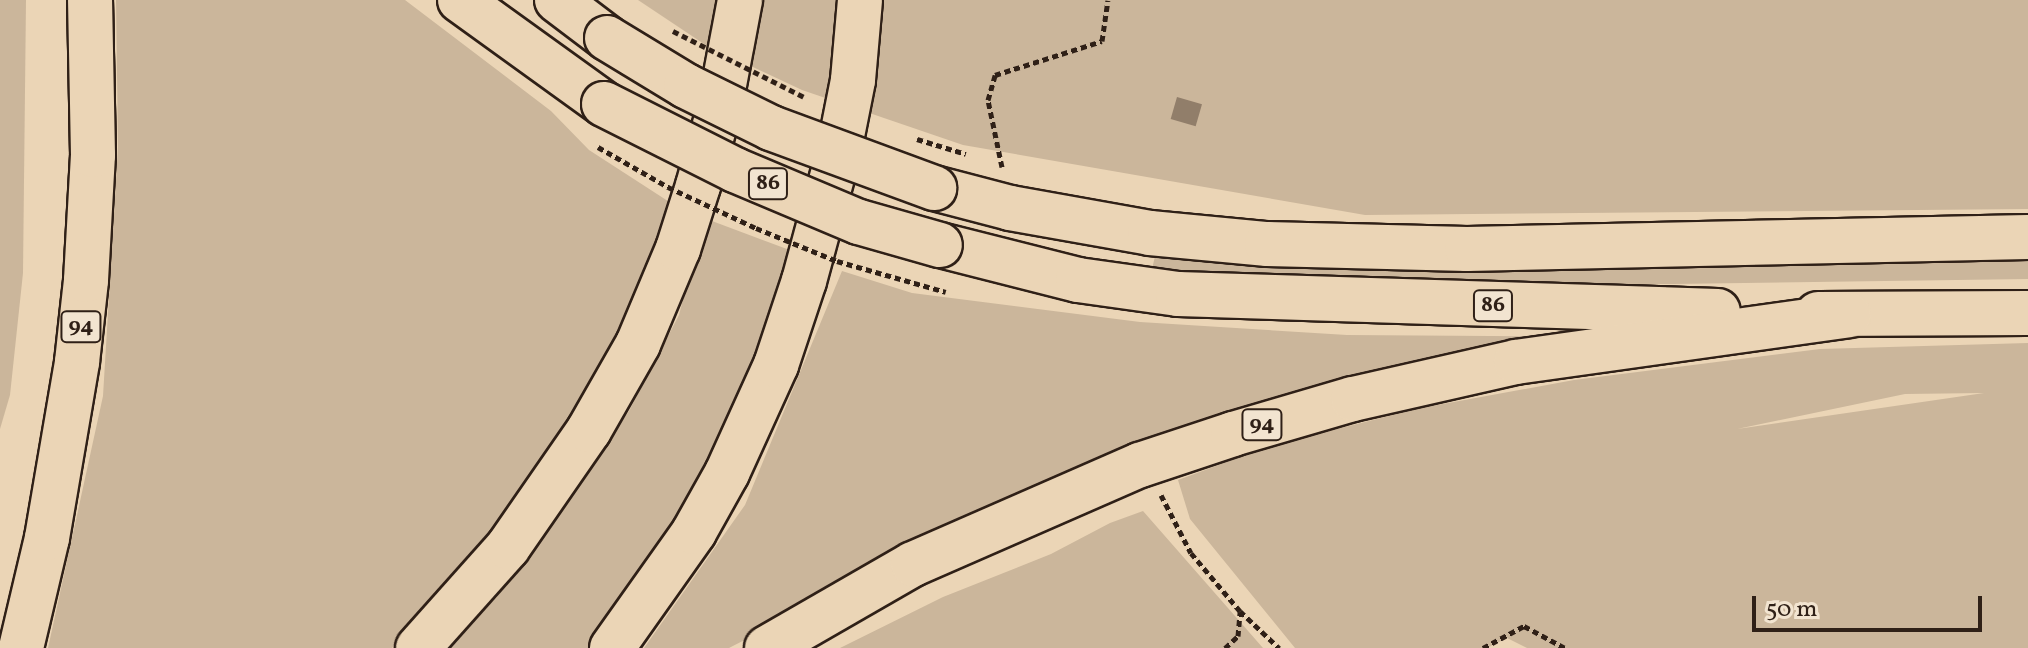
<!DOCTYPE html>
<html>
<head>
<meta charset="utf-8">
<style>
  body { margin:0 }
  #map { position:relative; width:2028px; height:648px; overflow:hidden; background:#ebd5b6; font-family:Vollkorn,serif }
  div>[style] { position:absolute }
  .green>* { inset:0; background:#cbb69b }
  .building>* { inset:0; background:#917e6a; transform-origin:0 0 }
  .path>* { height:5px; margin-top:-2.5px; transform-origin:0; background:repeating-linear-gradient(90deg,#2f2017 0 6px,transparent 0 10px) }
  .roads { filter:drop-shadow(2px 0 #2f2017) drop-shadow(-2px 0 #2f2017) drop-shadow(0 2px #2f2017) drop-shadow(0 -2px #2f2017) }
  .primary>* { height:44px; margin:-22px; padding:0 22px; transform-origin:22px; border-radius:22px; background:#ebd5b6 }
  .path-bridge>* { height:5px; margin-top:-2.5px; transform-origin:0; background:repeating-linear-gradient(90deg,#2f2017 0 6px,transparent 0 10px) }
  .bridges { filter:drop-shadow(2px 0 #2f2017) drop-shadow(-2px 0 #2f2017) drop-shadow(0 2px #2f2017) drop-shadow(0 -2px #2f2017) }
  .primary-bridge>* { height:44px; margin:-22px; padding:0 22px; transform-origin:22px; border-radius:22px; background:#ebd5b6 }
  span { translate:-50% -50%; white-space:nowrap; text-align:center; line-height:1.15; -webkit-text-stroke:7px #f2e4d0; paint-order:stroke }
  .shield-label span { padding:2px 6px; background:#f2e4d0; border:2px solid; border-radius:6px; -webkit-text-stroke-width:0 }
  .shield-label { font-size:22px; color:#2f2017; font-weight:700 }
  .scale { position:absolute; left:1752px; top:596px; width:230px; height:36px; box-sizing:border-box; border:4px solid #2f2017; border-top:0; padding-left:10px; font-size:24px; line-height:28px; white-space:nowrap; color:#2f2017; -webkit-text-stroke:6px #f2e4d0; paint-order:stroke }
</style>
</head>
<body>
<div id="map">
  <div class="green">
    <div style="clip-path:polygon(0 0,26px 0,23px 273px,10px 395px,0 429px)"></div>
    <div style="clip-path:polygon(116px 0,405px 0,551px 111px,589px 150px,674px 205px,642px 294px,576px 418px,511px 514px,392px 648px,48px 648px,103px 396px,118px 147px)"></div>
    <div style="clip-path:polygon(638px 0,2028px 0,2028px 209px,1365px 215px,963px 145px,802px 90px,704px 44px)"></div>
    <div style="clip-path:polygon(704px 218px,795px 252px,733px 416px,686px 507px,590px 648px,445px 648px,497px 597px,629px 411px,679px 315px)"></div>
    <div style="clip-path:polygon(1156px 252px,1674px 265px,2028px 259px,2028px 279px,1673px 284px,1235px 283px,1152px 269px)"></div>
    <div style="clip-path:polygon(842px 271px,912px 293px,1140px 322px,1347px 335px,1615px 337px,899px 560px,729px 648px,644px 648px,745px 505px)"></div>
    <div style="clip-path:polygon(evenodd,2028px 343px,2028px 648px,1527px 648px,1507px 638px,1487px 648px,1295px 648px,1190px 519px,1178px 480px,1273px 445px,1421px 408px,1574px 380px,1820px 349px,2028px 343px,1984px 393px,1737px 429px,1905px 394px,1984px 393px)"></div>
    <div style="clip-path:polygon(1143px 511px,1263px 648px,840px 648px,943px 597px,1051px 554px,1110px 523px)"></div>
  </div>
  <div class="building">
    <div style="left:1177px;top:97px;width:26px;height:23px;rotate:16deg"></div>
  </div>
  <div class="path">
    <div style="left:1002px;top:167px;width:68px;rotate:-101.8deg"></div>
    <div style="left:988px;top:100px;width:26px;rotate:-74deg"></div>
    <div style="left:995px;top:75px;width:112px;rotate:-17.6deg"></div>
    <div style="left:1102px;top:41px;width:41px;rotate:-81.7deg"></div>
    <div style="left:1161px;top:495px;width:65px;rotate:62.7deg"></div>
    <div style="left:1191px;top:553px;width:76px;rotate:49.8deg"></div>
    <div style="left:1240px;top:611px;width:54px;rotate:43.5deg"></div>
    <div style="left:1225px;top:648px;width:18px;rotate:-43deg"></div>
    <div style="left:1238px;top:636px;width:24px;rotate:-85deg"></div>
    <div style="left:1483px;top:648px;width:47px;rotate:-28.2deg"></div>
    <div style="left:1524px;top:626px;width:47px;rotate:28.2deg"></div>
  </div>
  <div class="roads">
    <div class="primary">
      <div style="left:460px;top:0;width:178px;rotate:35.8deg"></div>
      <div style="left:557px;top:0;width:63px;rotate:37.2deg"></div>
      <div style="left:934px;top:188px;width:79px;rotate:14.7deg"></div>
      <div style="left:1010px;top:208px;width:142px;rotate:10.1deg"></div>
      <div style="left:1150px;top:233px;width:118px;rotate:5.4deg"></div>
      <div style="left:1267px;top:244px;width:200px;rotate:1.4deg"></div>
      <div style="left:1467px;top:249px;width:561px;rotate:-1.23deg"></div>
      <div style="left:940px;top:245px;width:142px;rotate:14.2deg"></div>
      <div style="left:1078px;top:280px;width:101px;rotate:8deg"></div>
      <div style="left:1178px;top:294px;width:540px;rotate:1.8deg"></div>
      <div style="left:1818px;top:314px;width:210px;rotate:-0.3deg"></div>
      <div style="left:21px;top:648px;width:113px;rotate:-76.7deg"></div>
      <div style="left:47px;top:538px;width:179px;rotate:-80.3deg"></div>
      <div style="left:77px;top:362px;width:82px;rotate:-83.7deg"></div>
      <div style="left:86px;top:280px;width:125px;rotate:-86.8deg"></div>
      <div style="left:93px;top:155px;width:155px;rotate:-91.1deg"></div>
      <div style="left:418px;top:648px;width:135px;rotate:-48.3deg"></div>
      <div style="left:508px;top:547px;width:142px;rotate:-55.3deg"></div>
      <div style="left:589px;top:430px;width:99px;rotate:-60.3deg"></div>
      <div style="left:638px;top:344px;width:103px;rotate:-67.2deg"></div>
      <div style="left:678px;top:249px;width:66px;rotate:-72.4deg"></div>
      <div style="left:698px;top:186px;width:83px;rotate:-74.6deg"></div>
      <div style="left:720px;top:106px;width:108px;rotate:-79.3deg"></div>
      <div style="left:612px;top:648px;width:142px;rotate:-54.7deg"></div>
      <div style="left:694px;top:532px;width:68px;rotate:-60.8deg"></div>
      <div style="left:727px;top:473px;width:119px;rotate:-65.6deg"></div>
      <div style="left:776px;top:365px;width:89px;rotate:-71.6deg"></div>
      <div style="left:804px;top:281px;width:135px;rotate:-74.9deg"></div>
      <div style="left:839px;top:151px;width:72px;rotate:-78.8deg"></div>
      <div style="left:853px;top:80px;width:80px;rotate:-85deg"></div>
      <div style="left:767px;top:648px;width:168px;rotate:-29.9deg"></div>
      <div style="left:913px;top:564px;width:248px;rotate:-23.6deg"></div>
      <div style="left:1140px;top:465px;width:98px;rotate:-18.4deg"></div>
      <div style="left:1233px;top:434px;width:125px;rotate:-16.3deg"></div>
      <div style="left:1353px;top:399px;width:167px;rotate:-12.8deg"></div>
      <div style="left:1516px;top:362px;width:336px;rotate:-8deg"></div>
    </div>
  </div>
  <div class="path-bridge">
    <div style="left:673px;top:31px;width:149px;rotate:26.7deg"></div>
    <div style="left:917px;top:139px;width:51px;rotate:17deg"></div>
    <div style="left:598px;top:147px;width:81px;rotate:29.7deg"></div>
    <div style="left:668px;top:187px;width:97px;rotate:25deg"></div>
    <div style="left:756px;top:228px;width:87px;rotate:22.2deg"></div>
    <div style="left:837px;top:261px;width:113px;rotate:15.9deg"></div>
  </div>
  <div class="bridges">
    <div class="primary-bridge">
      <div style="left:607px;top:38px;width:92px;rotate:31.3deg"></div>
      <div style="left:686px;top:86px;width:95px;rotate:26.3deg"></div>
      <div style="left:771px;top:128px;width:174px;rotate:20.2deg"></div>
      <div style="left:604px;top:104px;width:147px;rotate:26.7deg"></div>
      <div style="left:735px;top:170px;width:134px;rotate:22.8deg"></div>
      <div style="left:859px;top:222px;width:84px;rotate:15.9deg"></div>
    </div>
  </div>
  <div class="shield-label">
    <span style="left:768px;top:184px">86</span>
    <span style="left:1493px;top:306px">86</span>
    <span style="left:81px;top:327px">94</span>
    <span style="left:1262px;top:425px">94</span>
  </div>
  <div class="scale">50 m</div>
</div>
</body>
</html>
